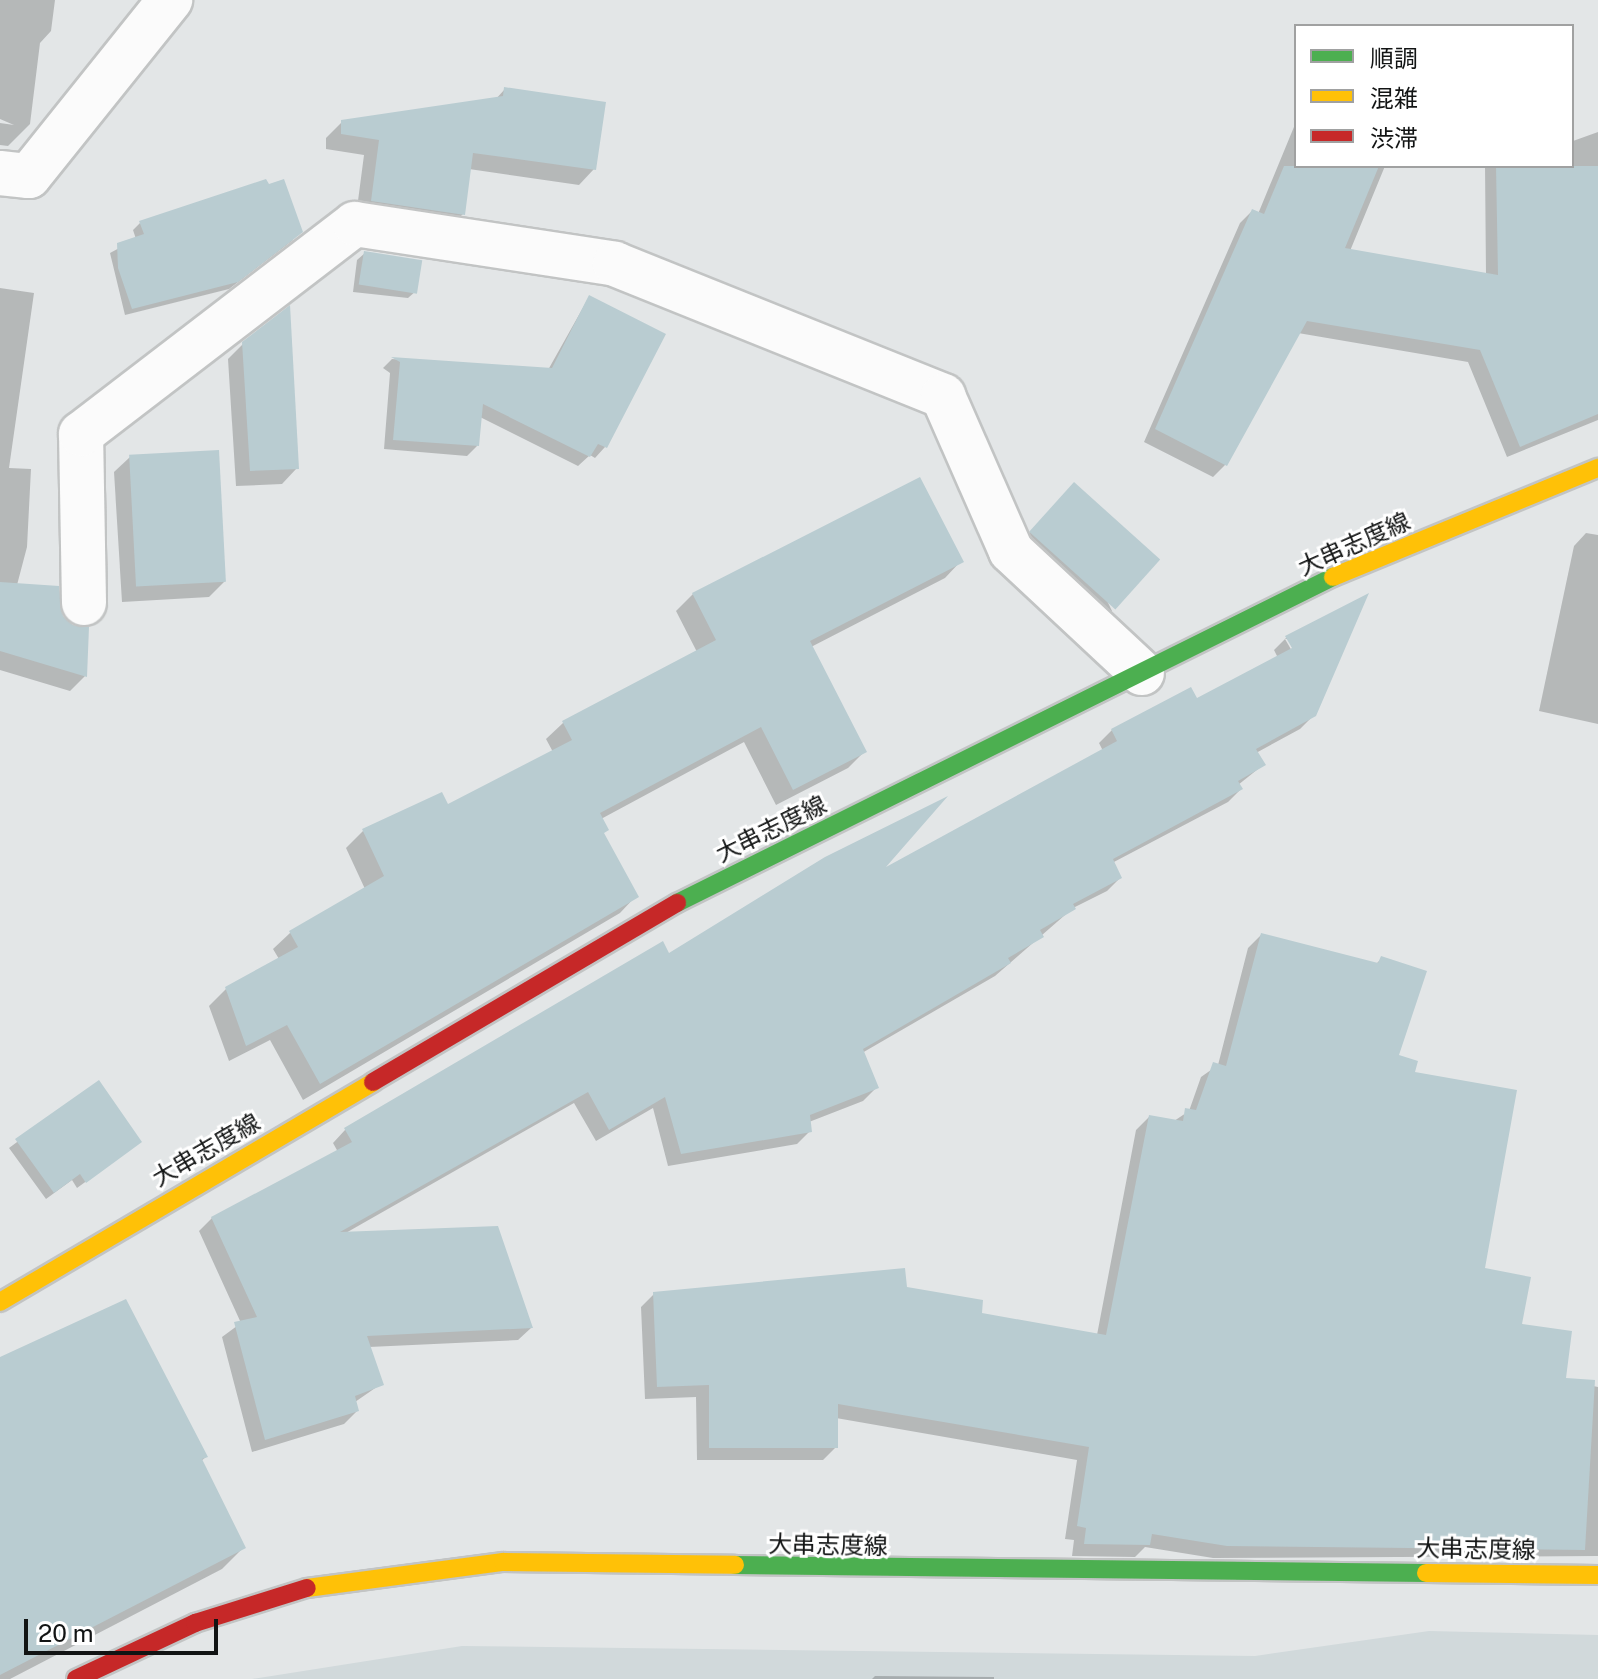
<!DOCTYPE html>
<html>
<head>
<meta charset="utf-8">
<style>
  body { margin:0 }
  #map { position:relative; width:1598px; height:1679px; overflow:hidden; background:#e3e6e7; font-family:"Public Sans","Noto Sans JP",sans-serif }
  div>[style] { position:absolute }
  .built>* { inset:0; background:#d1d9db }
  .shadow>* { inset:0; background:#0003 }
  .building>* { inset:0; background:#b9ccd1; transform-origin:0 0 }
  .roads { filter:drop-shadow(2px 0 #c2c4c4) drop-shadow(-2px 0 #c2c4c4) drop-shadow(0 2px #c2c4c4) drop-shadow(0 -2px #c2c4c4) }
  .street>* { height:44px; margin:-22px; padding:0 22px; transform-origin:22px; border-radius:22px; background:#fbfbfb }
  .fast>* { height:18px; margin:-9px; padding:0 9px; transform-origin:9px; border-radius:9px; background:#4caf50 }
  .slow>* { height:18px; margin:-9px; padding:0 9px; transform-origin:9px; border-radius:9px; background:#ffc107 }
  .jam>* { height:18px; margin:-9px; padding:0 9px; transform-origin:9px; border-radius:9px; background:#c62828 }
  span { translate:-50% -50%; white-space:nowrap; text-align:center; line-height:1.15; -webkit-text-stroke:6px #fff; paint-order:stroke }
  .street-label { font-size:24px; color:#121414 }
  .legend { position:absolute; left:1294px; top:24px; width:280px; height:144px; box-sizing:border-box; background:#fff; border:2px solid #a0a1a1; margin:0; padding:10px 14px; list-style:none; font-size:24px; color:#121414 }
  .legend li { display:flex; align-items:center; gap:16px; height:40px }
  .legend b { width:40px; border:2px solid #a0a1a1 }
  .scale { position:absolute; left:24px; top:1619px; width:194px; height:36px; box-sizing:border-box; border:4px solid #121414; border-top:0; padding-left:10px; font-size:24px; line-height:28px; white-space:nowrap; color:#121414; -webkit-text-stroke:6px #fff; paint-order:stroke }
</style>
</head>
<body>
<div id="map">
  <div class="built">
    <div style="clip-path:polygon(1429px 1631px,1598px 1635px,1598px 1679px,252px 1679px,462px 1646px,1255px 1656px)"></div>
  </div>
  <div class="shadow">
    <div style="clip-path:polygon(0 0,55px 0,51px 31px,40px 43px,30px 124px,8px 146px,0 145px,0 123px,14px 125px,0 119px)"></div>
    <div style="clip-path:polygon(505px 89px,594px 169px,579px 185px,469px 169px,463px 214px,447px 229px,356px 216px,364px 155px,326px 149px,326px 138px,342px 122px,495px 100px)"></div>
    <div style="clip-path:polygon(1573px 102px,1573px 141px,1598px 132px,1598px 420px,1507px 457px,1468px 362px,1298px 333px,1225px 465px,1213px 477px,1144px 442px,1240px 223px,1252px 211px,1258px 214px,1296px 122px,1296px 166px,1385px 166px,1350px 251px,1486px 275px,1485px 166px,1572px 166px)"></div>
    <div style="clip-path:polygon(268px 187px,293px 240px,229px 289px,125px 315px,110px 253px,136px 239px,133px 230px,140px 223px)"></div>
    <div style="clip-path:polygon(365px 253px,416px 291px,408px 298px,353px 292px,357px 260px)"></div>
    <div style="clip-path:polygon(0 288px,34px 293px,9px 468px,31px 469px,27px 547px,17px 585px,61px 618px,85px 676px,70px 691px,0 670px)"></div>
    <div style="clip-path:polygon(589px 297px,605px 447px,595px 458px,590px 455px,578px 466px,480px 417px,477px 446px,467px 456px,384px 449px,390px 373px,383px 368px,392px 359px,548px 370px)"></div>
    <div style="clip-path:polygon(244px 343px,297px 468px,282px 484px,236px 486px,228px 359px)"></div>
    <div style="clip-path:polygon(130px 457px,225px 581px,209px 597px,122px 602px,114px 472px)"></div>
    <div style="clip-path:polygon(1059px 500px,1112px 611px,1096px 626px,1016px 548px)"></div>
    <div style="clip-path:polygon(1586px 533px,1598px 535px,1598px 724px,1539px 711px,1574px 546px)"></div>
    <div style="clip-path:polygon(961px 561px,945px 578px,811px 647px,864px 752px,848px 768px,776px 805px,744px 742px,601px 819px,603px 834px,636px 896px,620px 913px,303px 1100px,270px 1040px,229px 1061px,209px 1006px,226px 989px,279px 959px,273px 949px,290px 933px,365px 889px,346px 848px,363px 831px,448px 807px,553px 752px,546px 739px,563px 723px,697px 652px,676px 611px,693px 594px)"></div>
    <div style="clip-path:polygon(evenodd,1365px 597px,1314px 715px,1300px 729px,1256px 753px,1263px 765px,1238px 785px,1241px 789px,1228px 802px,1112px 863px,1120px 878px,1107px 891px,1073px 908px,995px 976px,862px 1053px,876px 1088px,863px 1101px,809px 1122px,810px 1131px,797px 1144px,668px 1166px,653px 1108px,596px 1141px,574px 1103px,344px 1234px,531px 1328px,518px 1340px,369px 1347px,381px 1384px,355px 1402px,357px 1411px,344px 1424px,252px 1452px,222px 1337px,241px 1323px,199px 1231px,212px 1218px,338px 1152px,333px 1143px,345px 1130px,668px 955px,878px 873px,1103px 751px,1099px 743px,1112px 730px,1196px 701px,1278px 658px,1274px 650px,1286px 638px,1365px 597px,1285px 639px,1289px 639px,1296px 658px,1285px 639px)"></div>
    <div style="clip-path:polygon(1261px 935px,1375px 965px,1382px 958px,1397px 1057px,1412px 1074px,1482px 1270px,1564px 1380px,1598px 1387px,1598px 1556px,1213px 1558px,1145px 1547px,1135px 1557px,1072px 1556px,1074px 1540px,1065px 1539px,1077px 1460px,836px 1418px,836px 1447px,823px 1460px,697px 1460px,696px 1397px,645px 1399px,641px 1307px,654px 1294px,905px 1289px,979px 1315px,1097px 1335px,1136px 1130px,1149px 1117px,1174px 1121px,1189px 1111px,1201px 1077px,1218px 1065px,1248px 948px)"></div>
    <div style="clip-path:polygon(98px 1082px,140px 1142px,77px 1188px,72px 1180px,46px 1199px,9px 1148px)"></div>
    <div style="clip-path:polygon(0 1360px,206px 1457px,201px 1461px,243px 1548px,222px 1569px,10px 1679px,0 1679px)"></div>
    <div style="clip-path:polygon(875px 1676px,994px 1677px,994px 1679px,872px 1679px)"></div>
  </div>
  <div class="building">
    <div style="clip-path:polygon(504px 87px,606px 102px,596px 170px,473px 153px,465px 215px,371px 201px,379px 140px,341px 134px,341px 120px,503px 96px)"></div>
    <div style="clip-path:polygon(1284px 166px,1379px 166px,1345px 248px,1498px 275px,1496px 166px,1598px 166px,1598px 414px,1520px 447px,1480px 350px,1307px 321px,1227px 466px,1155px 429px,1252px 209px,1264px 214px)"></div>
    <div style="clip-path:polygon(266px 179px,269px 184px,284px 179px,303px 232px,238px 282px,132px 309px,118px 268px,117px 243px,144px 234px,139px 221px)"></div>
    <div style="left:364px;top:251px;width:59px;height:34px;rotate:9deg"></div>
    <div style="clip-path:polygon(589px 295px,666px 334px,607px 448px,598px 444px,590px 457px,483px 404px,479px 446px,393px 440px,400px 362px,391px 357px,552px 368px)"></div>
    <div style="clip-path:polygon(290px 305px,299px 469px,250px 471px,242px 342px)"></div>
    <div style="left:219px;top:450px;width:132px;height:90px;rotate:87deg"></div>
    <div style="clip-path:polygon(920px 477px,964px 562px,810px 641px,867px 752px,793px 790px,761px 727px,600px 813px,609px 830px,604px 833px,639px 897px,320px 1084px,287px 1025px,246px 1046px,225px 987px,298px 947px,289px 931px,384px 876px,362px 829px,442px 792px,448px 804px,572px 740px,562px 721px,716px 640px,692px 593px)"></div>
    <div style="left:1074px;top:482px;width:116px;height:67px;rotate:42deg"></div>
    <div style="clip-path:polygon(0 582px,59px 586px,63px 616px,73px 625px,89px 627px,87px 677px,0 651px)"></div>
    <div style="clip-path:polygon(1369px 593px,1316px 716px,1256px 749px,1266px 765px,1238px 781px,1243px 789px,1113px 859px,1122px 878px,1073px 904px,1076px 909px,1040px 930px,1044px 937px,1008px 958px,1011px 963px,863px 1049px,879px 1088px,810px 1115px,812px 1132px,681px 1154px,665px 1097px,609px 1130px,588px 1092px,340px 1232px,498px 1226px,533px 1328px,367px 1336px,384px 1385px,355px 1396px,359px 1411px,265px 1440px,234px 1322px,257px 1317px,211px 1217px,352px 1142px,344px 1128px,663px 941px,669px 953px,825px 857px,948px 796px,886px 867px,1117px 741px,1111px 729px,1191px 687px,1197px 698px,1292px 648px,1285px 636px)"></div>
    <div style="clip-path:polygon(1261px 933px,1378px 963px,1381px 956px,1427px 971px,1399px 1055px,1418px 1061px,1415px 1072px,1517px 1090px,1485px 1268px,1531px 1277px,1522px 1324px,1572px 1331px,1566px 1378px,1595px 1380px,1585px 1550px,1227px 1546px,1152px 1534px,1150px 1545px,1084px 1544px,1086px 1528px,1077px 1526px,1089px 1447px,838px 1404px,838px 1448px,709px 1448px,709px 1385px,657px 1387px,653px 1292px,905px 1268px,907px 1287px,983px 1300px,982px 1313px,1106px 1335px,1149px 1115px,1183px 1121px,1185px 1108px,1196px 1110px,1213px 1062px,1226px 1066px)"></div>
    <div style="clip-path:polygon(99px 1080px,142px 1142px,86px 1183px,80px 1174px,54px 1193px,15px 1139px)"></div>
    <div style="clip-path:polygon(126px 1299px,208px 1457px,202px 1459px,246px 1548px,0 1675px,0 1357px)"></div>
  </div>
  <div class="roads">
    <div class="street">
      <div style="left:0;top:173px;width:29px;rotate:6deg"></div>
      <div style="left:29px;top:176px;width:226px;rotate:-51.3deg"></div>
      <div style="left:84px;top:603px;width:169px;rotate:-91deg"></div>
      <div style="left:81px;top:434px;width:345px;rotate:-37.5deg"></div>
      <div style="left:355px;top:224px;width:263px;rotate:8.7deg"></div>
      <div style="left:615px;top:264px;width:354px;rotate:21.9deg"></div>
      <div style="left:943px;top:396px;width:169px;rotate:66.3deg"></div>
      <div style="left:1011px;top:551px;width:179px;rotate:43deg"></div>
    </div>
    <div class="fast">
      <div style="left:677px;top:903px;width:733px;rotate:-26.43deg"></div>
      <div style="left:735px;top:1565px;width:691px;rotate:0.66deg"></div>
    </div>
    <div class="slow">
      <div style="left:1333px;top:577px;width:287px;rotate:-22.4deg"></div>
      <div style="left:0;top:1302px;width:433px;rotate:-30.5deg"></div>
      <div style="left:1426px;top:1573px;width:172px;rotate:0.7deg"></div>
      <div style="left:307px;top:1588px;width:198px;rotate:-7.6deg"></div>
      <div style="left:503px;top:1562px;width:232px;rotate:0.7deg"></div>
    </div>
    <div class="jam">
      <div style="left:373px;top:1082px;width:353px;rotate:-30.5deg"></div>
      <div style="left:76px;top:1679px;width:132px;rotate:-25.2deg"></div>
      <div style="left:195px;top:1623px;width:117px;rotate:-17.4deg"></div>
    </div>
  </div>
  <div class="street-label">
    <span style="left:1354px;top:544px;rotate:-24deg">大串志度線</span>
    <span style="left:771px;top:829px;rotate:-26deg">大串志度線</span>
    <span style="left:206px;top:1150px;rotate:-30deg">大串志度線</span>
    <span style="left:828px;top:1545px;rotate:1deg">大串志度線</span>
    <span style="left:1476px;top:1549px;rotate:1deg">大串志度線</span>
  </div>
  <ul class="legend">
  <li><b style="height:10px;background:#4caf50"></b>順調</li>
  <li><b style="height:10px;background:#ffc107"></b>混雑</li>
  <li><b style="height:10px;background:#c62828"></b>渋滞</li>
  </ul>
  <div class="scale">20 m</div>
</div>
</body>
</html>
